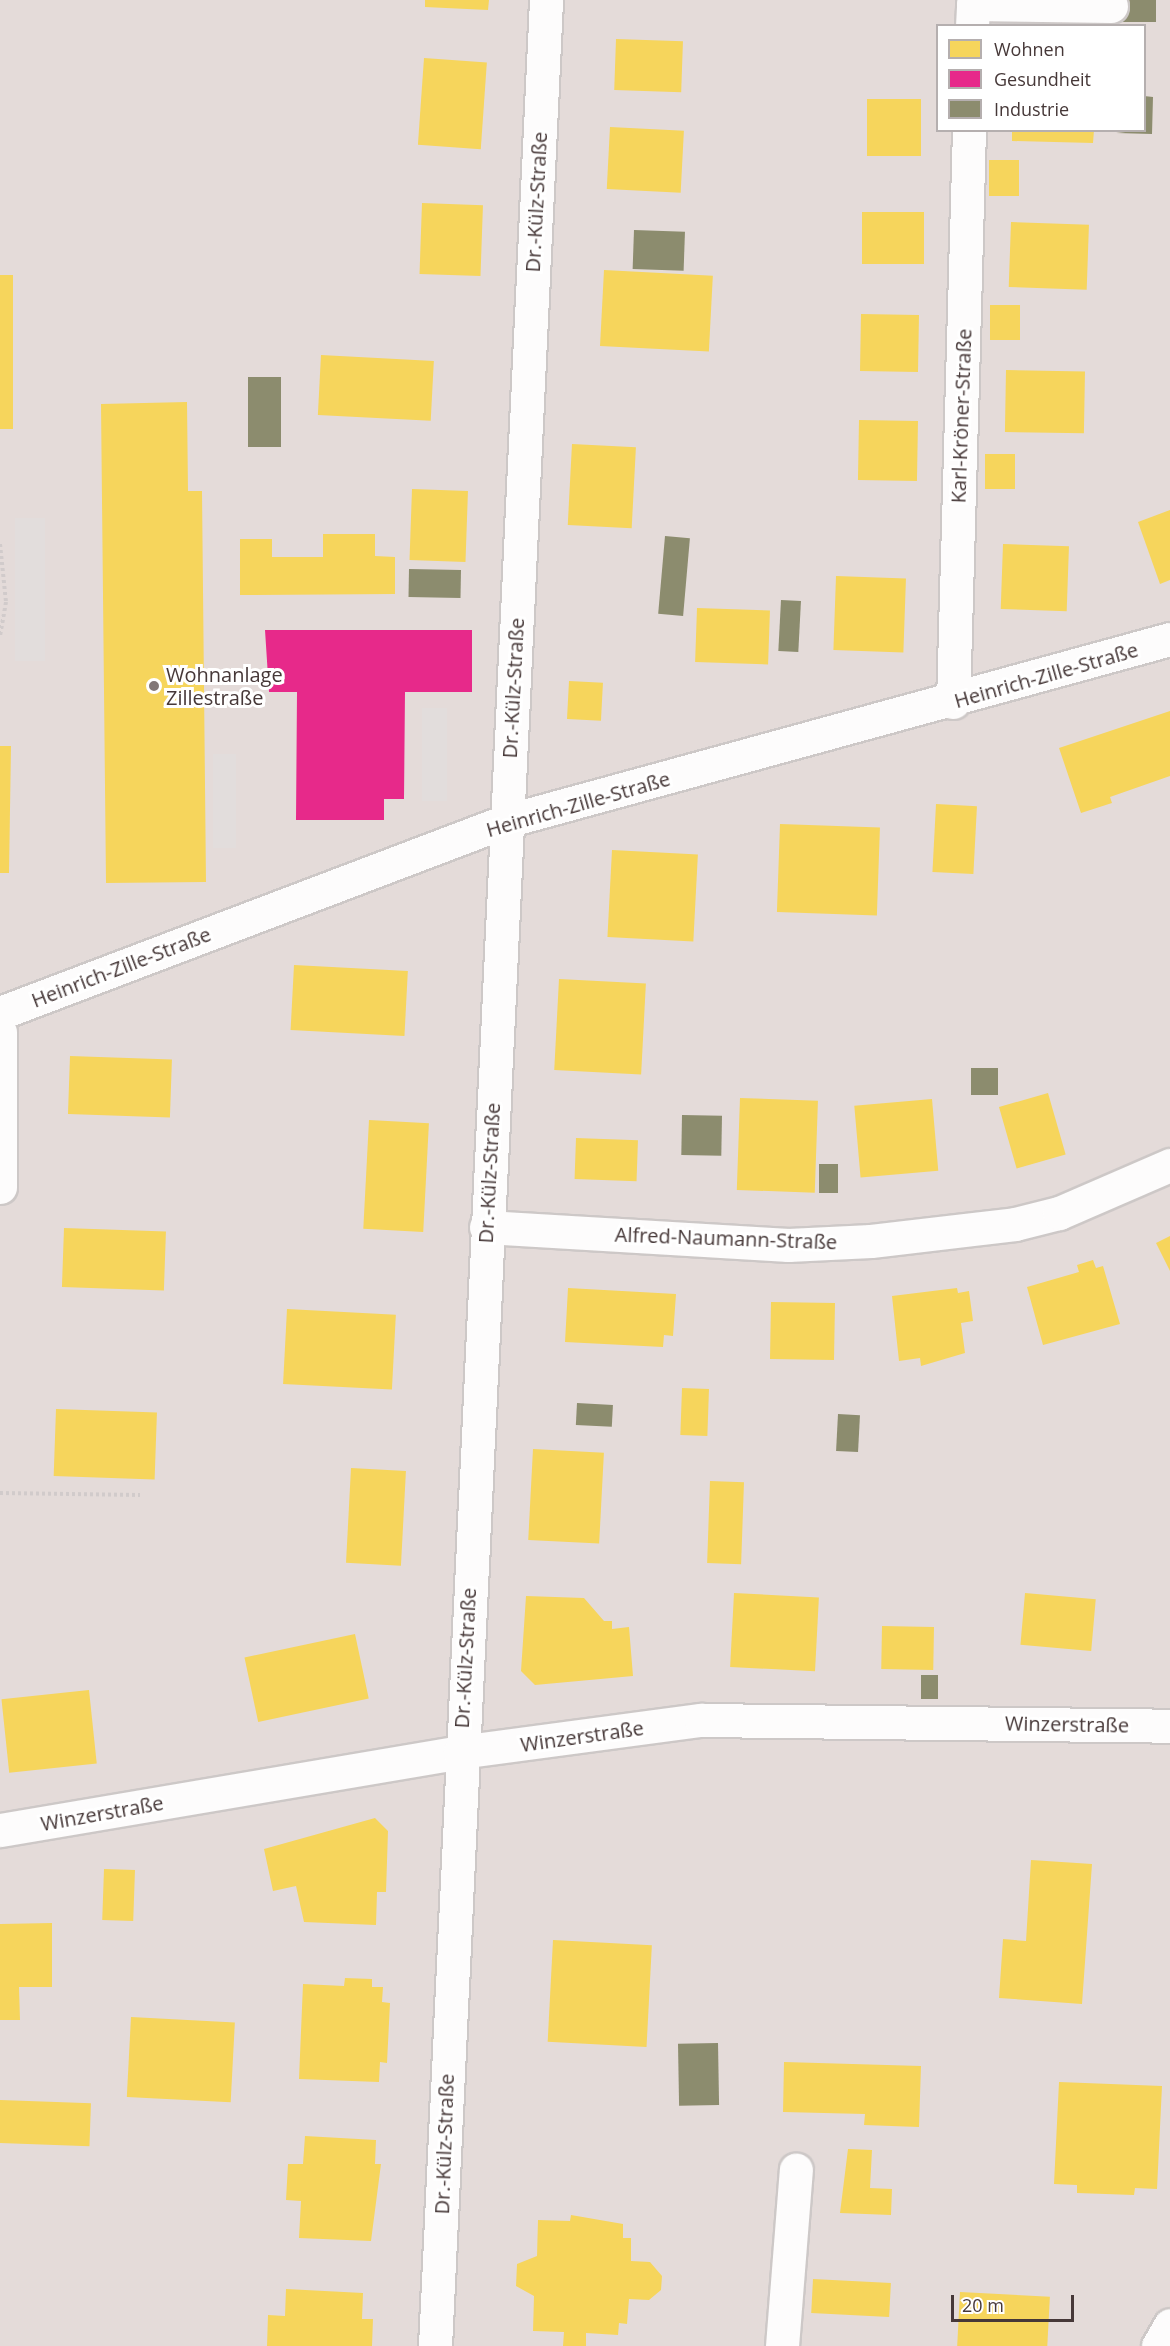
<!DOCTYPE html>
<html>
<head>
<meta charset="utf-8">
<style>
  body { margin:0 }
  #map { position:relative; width:1170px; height:2346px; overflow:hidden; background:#f1eceb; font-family:"Open Sans",sans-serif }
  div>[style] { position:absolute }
  .residential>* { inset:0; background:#e4dbd9 }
  .parking>* { inset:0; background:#e2dddc; transform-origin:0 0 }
  .homes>* { inset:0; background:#f6d55c; transform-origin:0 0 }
  .health>* { inset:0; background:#e7298a }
  .industry>* { inset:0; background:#8c8c6e; transform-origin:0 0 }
  .path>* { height:4px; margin-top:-2px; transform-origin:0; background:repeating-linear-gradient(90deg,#d1cbcb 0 3px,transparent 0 6px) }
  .roads { filter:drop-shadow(2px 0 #cdc8c7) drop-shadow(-2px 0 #cdc8c7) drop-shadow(0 2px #cdc8c7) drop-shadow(0 -2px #cdc8c7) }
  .minor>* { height:33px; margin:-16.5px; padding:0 16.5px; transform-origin:16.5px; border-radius:16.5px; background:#fdfcfc }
  .dots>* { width:16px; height:16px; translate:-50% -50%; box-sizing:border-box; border:3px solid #fff; border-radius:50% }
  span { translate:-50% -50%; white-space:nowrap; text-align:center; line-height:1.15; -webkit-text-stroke:6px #fff; paint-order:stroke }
  .street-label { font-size:20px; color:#463838 }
  .poi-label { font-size:20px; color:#463838 }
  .left { translate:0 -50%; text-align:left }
  .legend { position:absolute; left:936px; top:24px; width:210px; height:108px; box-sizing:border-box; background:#fff; border:2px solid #b5afaf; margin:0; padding:8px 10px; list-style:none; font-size:18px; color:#463838 }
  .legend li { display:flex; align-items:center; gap:12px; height:30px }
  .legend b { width:30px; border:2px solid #b5afaf }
  .scale { position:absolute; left:951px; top:2295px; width:123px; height:27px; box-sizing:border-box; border:3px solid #463838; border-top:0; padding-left:8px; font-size:18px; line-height:21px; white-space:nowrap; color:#463838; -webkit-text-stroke:4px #fff; paint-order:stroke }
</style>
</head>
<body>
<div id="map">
  <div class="residential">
    <div style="clip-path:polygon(evenodd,0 0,1170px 0,1170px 2346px,0 2346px,0 0,938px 26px,1144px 26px,1144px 130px,938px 130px,938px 26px)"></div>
  </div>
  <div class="parking">
    <div style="left:15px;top:518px;width:30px;height:143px"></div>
    <div style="left:447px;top:708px;width:93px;height:25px;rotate:90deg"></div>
    <div style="left:213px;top:754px;width:23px;height:94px"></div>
  </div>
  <div class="homes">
    <div style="clip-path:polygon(425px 0,489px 0,488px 10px,425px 7px)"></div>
    <div style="left:616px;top:39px;width:67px;height:51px;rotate:2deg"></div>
    <div style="left:424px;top:58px;width:63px;height:87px;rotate:4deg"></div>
    <div style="left:867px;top:99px;width:54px;height:57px"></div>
    <div style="left:610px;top:127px;width:74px;height:62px;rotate:3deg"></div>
    <div style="clip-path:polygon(1012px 130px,1094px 130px,1093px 143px,1012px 141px)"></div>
    <div style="left:989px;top:160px;width:30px;height:36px"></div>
    <div style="left:422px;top:203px;width:61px;height:71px;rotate:2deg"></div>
    <div style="left:862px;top:212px;width:62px;height:52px"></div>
    <div style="left:1011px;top:222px;width:78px;height:65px;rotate:2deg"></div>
    <div style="left:604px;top:270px;width:109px;height:76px;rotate:3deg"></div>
    <div style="left:0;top:275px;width:13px;height:154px"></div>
    <div style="left:990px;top:305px;width:30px;height:35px"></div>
    <div style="left:861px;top:314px;width:58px;height:57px;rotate:1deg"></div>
    <div style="left:321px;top:355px;width:113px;height:60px;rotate:3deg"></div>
    <div style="left:1006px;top:370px;width:79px;height:62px;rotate:1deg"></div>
    <div style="clip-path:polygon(187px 402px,188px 491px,202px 491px,206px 882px,106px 883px,101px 404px)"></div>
    <div style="left:859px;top:420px;width:59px;height:60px;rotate:1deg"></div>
    <div style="left:572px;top:444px;width:64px;height:81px;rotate:3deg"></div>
    <div style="left:985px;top:454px;width:30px;height:35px"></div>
    <div style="left:412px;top:489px;width:56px;height:71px;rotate:2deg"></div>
    <div style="clip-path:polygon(1170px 510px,1170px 580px,1160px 584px,1138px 522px)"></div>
    <div style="clip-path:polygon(323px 534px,375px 534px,375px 556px,395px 557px,395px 594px,240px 595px,240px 539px,272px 539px,272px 557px,323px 557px)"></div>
    <div style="left:1003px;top:544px;width:66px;height:65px;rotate:2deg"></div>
    <div style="left:836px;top:576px;width:70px;height:74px;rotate:2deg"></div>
    <div style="left:697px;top:608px;width:73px;height:54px;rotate:2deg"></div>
    <div style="left:569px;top:681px;width:34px;height:38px;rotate:3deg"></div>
    <div style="clip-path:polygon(1170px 711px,1170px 776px,1110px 797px,1112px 803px,1081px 813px,1059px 748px)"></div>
    <div style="clip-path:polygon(0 746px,11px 746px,9px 873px,0 873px)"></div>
    <div style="left:936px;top:804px;width:41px;height:68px;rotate:3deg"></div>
    <div style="left:780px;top:824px;width:100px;height:88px;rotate:2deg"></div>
    <div style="left:612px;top:850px;width:86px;height:87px;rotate:3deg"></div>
    <div style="left:294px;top:965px;width:114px;height:65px;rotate:3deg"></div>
    <div style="left:559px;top:979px;width:87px;height:91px;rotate:3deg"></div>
    <div style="left:70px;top:1056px;width:102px;height:58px;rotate:2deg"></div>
    <div style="left:1048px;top:1093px;width:64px;height:51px;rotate:74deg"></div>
    <div style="left:740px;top:1098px;width:78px;height:92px;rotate:2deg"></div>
    <div style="left:932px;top:1099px;width:72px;height:78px;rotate:85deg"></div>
    <div style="left:369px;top:1120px;width:60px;height:109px;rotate:3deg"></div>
    <div style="left:576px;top:1138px;width:62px;height:41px;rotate:2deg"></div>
    <div style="left:64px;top:1228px;width:102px;height:59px;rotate:2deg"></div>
    <div style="clip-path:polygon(1170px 1236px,1170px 1271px,1156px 1243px)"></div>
    <div style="clip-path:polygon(1093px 1260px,1096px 1268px,1103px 1266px,1120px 1324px,1043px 1345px,1027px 1287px,1079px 1272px,1077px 1265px)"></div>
    <div style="clip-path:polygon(568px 1288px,676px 1294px,673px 1336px,664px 1335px,663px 1347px,565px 1342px)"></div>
    <div style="clip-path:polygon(957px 1288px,958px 1293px,969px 1291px,973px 1321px,961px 1323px,965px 1353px,921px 1366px,920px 1358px,899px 1361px,892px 1296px)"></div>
    <div style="left:771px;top:1302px;width:64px;height:57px;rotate:1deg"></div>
    <div style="left:287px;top:1309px;width:109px;height:75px;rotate:3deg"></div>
    <div style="left:682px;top:1388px;width:27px;height:47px;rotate:2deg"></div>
    <div style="left:56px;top:1409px;width:101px;height:67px;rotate:2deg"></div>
    <div style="left:533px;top:1449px;width:71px;height:91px;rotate:3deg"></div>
    <div style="left:351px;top:1468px;width:55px;height:95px;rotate:3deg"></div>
    <div style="left:710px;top:1481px;width:34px;height:82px;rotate:2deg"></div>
    <div style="left:734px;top:1593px;width:85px;height:74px;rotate:3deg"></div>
    <div style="left:1025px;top:1593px;width:71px;height:52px;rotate:5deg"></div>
    <div style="clip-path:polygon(526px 1596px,584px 1598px,604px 1621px,612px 1621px,612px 1629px,629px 1627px,633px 1676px,535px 1685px,521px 1671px)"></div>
    <div style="left:882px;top:1626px;width:52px;height:43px;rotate:1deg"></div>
    <div style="left:355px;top:1634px;width:66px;height:113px;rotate:78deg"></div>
    <div style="left:89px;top:1690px;width:74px;height:88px;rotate:84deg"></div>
    <div style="clip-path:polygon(375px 1818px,388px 1831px,386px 1892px,377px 1892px,376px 1925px,304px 1922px,296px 1886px,273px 1891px,264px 1849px)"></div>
    <div style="clip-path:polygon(1031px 1860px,1092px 1864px,1082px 2004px,999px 1998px,1003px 1939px,1026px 1941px)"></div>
    <div style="left:104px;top:1869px;width:31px;height:51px;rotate:2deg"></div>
    <div style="clip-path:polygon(52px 1923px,52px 1987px,19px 1987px,20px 2020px,0 2020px,0 1924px)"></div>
    <div style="left:553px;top:1940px;width:99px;height:102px;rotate:3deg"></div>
    <div style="clip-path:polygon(345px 1978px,372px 1979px,372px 1987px,383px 1987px,382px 2002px,390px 2003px,387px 2063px,380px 2062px,379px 2082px,299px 2079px,303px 1984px,344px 1986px)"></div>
    <div style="left:131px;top:2017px;width:104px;height:80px;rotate:3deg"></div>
    <div style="clip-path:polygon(784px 2062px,921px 2066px,919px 2127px,864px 2125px,865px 2114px,783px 2112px)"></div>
    <div style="clip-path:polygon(1059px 2082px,1162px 2086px,1157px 2189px,1135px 2188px,1134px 2195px,1077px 2193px,1077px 2185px,1054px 2184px)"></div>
    <div style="left:0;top:2100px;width:91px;height:43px;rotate:2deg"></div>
    <div style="clip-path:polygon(305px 2136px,376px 2140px,375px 2164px,381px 2164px,371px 2241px,299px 2238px,301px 2201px,286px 2200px,288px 2164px,303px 2164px)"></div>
    <div style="clip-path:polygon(848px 2149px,872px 2150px,870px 2188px,892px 2189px,891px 2215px,840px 2213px)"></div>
    <div style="clip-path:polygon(571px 2215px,623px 2224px,623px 2238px,631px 2238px,631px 2261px,650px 2262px,662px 2276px,661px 2290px,649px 2300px,629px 2299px,627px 2324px,619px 2323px,618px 2335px,586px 2333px,586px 2346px,563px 2346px,564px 2332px,533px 2331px,534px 2296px,516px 2286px,517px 2264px,537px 2256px,538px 2220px,570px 2221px)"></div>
    <div style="left:813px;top:2279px;width:78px;height:34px;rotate:3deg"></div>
    <div style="clip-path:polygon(286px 2289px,363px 2293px,362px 2319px,373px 2319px,372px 2346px,267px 2346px,268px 2315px,285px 2316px)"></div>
    <div style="left:960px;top:2292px;width:90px;height:54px;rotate:3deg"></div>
  </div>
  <div class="health">
    <div style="clip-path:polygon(265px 630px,472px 630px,472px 692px,405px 692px,404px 799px,384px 799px,384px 820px,296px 820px,297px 692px,269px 692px)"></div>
  </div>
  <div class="industry">
    <div style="left:1120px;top:0;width:36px;height:22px"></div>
    <div style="clip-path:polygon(1144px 96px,1153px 97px,1152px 134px,1116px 133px,1144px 130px)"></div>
    <div style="left:634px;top:230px;width:51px;height:39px;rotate:2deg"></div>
    <div style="left:248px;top:377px;width:33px;height:70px"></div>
    <div style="left:665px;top:536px;width:25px;height:78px;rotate:5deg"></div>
    <div style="left:409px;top:569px;width:52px;height:28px;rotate:1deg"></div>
    <div style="left:781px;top:600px;width:20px;height:51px;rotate:3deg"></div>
    <div style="left:971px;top:1068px;width:27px;height:27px"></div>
    <div style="left:682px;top:1115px;width:40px;height:40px;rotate:1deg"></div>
    <div style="left:819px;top:1164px;width:19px;height:29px"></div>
    <div style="left:577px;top:1403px;width:36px;height:22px;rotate:3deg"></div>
    <div style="left:838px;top:1414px;width:22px;height:37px;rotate:3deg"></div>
    <div style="left:921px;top:1675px;width:17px;height:24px"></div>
    <div style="left:718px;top:2043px;width:62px;height:40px;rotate:89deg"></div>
  </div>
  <div class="path">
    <div style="left:0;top:544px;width:58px;rotate:84.1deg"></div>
    <div style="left:6px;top:602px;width:36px;rotate:100deg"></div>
    <div style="left:0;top:1493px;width:140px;rotate:0.8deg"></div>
  </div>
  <div class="roads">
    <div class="minor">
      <div style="left:972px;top:26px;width:22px;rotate:-87deg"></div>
      <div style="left:973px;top:4px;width:138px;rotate:0.8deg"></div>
      <div style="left:953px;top:702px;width:572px;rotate:-88.4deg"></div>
      <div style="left:0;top:1013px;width:541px;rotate:-20.78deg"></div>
      <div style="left:506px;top:821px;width:688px;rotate:-15.33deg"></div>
      <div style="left:0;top:1032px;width:155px;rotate:90deg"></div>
      <div style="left:486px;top:1227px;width:303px;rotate:3.4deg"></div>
      <div style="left:788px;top:1245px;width:83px;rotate:-2.8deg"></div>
      <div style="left:871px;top:1241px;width:145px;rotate:-6.7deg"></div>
      <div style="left:1015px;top:1224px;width:45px;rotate:-14deg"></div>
      <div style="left:1059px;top:1213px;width:121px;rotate:-23.4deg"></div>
      <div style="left:0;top:1830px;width:467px;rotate:-9.6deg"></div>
      <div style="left:460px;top:1752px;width:243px;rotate:-7.6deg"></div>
      <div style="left:701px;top:1720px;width:469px;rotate:0.7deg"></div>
      <div style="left:435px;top:2346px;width:2349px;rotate:-87.29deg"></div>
      <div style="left:782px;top:2346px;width:177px;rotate:-85.5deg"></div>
      <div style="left:1158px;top:2346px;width:24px;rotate:-60deg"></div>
    </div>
  </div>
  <div class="dots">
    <div style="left:154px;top:686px;background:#827777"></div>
  </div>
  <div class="street-label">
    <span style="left:536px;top:202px;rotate:-87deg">Dr.-Külz-Straße</span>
    <span style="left:961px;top:416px;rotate:-88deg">Karl-Kröner-Straße</span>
    <span style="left:1046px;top:675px;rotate:-16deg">Heinrich-Zille-Straße</span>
    <span style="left:513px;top:688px;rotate:-87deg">Dr.-Külz-Straße</span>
    <span style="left:578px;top:804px;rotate:-16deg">Heinrich-Zille-Straße</span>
    <span style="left:121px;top:967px;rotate:-21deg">Heinrich-Zille-Straße</span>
    <span style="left:489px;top:1173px;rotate:-87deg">Dr.-Külz-Straße</span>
    <span style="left:726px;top:1238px;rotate:2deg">Alfred-Naumann-Straße</span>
    <span style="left:465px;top:1658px;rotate:-87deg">Dr.-Külz-Straße</span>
    <span style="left:1067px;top:1724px;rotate:1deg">Winzerstraße</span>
    <span style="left:582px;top:1736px;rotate:-8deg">Winzerstraße</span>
    <span style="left:102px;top:1813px;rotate:-10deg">Winzerstraße</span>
    <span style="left:444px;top:2144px;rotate:-88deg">Dr.-Külz-Straße</span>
  </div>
  <div class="poi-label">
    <span class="left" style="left:166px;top:686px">Wohnanlage<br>Zillestraße</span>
  </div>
  <ul class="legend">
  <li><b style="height:16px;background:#f6d55c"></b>Wohnen</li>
  <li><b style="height:16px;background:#e7298a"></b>Gesundheit</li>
  <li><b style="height:16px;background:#8c8c6e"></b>Industrie</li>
  </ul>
  <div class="scale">20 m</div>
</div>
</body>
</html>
